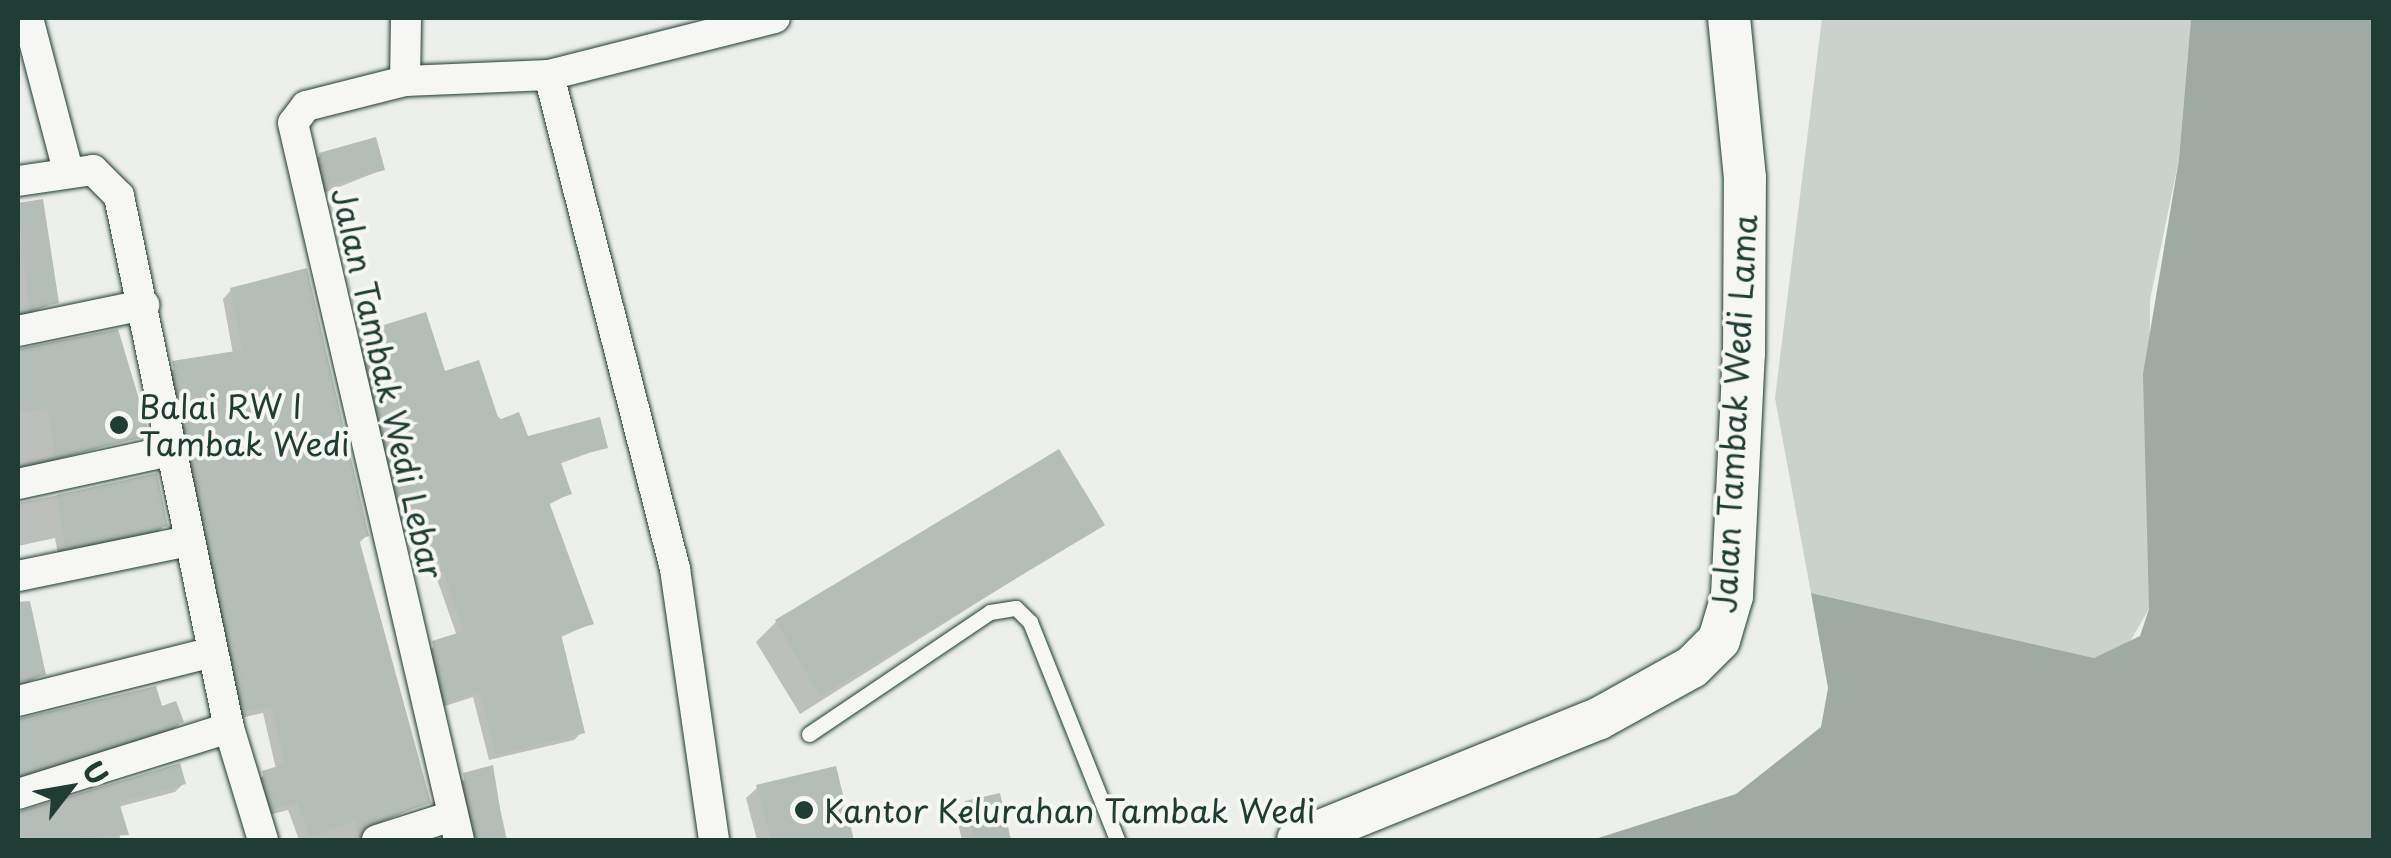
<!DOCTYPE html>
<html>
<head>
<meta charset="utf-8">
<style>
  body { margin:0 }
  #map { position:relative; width:2391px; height:858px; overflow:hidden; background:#edefea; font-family:"Playpen Sans",sans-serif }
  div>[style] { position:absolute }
  .green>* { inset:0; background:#cbd2cc }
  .water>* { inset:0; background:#9faaa4 }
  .shadow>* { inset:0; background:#0003 }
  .building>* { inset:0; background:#b4bdb8 }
  .roads { filter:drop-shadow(0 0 2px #1f3d34) drop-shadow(0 0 2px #1f3d34) }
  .lane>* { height:15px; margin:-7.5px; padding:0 7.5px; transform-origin:7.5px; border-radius:7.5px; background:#f6f6f2 }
  .street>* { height:30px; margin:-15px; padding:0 15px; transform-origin:15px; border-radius:15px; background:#f6f6f2 }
  .secondary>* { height:42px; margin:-21px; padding:0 21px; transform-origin:21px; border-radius:21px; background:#f6f6f2 }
  .dots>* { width:28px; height:28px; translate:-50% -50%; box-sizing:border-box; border:5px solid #f6f6f2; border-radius:50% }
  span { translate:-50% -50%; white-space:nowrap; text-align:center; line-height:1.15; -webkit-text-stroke:8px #f6f6f2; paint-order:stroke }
  .street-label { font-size:32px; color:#1f3d34 }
  .poi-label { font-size:32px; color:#1f3d34 }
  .left { translate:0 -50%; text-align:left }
  .frame { position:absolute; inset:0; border:20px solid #1f3d34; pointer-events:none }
  .north { position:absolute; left:20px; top:738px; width:100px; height:100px; -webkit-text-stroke:8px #f6f6f2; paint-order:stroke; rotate:59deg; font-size:28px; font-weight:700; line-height:40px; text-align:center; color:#1f3d34 }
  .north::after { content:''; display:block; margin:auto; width:35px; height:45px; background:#1f3d34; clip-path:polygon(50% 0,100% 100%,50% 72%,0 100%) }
</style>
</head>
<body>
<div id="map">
  <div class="green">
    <i style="clip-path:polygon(1822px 18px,2191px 18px,2179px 159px,2150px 300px,2149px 609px,2125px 650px,2094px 658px,1811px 593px,1775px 398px)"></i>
  </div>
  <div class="water">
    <i style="clip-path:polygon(2191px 18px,2373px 18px,2373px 840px,1592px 840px,1736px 794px,1821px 727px,1828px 688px,1811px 593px,2094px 658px,2140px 636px,2149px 609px,2143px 374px,2179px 159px)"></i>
  </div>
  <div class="shadow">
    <i style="clip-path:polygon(320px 155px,382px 170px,316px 196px,310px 166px)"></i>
    <i style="clip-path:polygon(41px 202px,57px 302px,18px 318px,18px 204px)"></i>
    <i style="clip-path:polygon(231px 290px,367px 535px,358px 544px,428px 802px,365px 829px,360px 840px,299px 840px,288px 810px,265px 816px,254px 781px,276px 769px,263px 713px,237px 719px,165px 372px,233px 354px,223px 299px)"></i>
    <i style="clip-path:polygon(362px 334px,443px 374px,527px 439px,605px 447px,559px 464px,569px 494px,548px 505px,592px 623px,559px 638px,582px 732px,574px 740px,489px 760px,473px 697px,439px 708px,426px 651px,457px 636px,419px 528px,399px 534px,355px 342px)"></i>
    <i style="clip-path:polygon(18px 350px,22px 352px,147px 435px,18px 470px)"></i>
    <i style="clip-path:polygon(155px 476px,165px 525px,157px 533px,58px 554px,55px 538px,18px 546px,18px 503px)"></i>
    <i style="clip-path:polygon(1101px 525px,800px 714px,756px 642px,776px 622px)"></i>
    <i style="clip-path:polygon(18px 609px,44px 674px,18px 688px)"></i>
    <i style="clip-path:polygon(160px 709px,181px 722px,172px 731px,18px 780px,18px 719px)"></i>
    <i style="clip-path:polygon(178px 766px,183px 784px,175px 792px,118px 807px,120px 840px,18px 840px,18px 813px)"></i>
    <i style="clip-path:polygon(491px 768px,507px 840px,469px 840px,455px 784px)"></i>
    <i style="clip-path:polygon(834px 769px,851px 840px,757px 840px,746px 798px,757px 788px)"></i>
    <i style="clip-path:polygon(998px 796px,1008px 840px,962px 840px,956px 815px)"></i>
  </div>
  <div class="building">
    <i style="clip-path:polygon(376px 137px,385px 170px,327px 186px,319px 153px)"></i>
    <i style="clip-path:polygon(43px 199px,59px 303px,29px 310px,18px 203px)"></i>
    <i style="clip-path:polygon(307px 268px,369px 536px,359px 539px,431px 803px,370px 823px,359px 837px,355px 821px,310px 836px,297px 803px,273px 809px,262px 771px,285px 764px,271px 706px,245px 712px,172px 361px,242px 350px,230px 288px)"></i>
    <i style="clip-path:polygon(426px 312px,445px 371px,479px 360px,499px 420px,519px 412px,528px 436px,600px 417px,608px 448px,560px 460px,572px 494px,549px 502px,594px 624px,561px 634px,585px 733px,496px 755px,480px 691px,446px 703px,432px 641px,464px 631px,426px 523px,406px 528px,361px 332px)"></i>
    <i style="clip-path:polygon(118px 329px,150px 436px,55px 457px,48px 408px,18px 413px,18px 349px)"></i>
    <i style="clip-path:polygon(1059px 449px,1105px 525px,820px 696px,775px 620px)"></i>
    <i style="clip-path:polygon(157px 473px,168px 526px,65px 547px,57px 495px)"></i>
    <i style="clip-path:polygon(30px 601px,46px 675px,18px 682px,18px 602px)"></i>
    <i style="clip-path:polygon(156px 686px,162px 706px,176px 701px,184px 722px,18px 774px,18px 719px)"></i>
    <i style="clip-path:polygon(180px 763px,186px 784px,119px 802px,129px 835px,18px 840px,18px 812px)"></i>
    <i style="clip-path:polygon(493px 765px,505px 840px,477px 840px,463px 773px)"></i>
    <i style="clip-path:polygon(836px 766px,854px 840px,771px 840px,756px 785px)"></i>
    <i style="clip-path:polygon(1000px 793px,1011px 840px,974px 840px,965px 801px)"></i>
  </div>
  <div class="roads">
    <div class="lane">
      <i style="left:809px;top:734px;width:218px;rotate:-34deg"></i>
      <i style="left:990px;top:612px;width:26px;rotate:-9deg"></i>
      <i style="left:1016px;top:608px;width:20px;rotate:45deg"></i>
      <i style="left:1030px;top:622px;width:235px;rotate:68.2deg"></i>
    </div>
    <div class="street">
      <i style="left:28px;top:18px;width:158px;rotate:75.3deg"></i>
      <i style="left:406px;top:18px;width:63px;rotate:90.9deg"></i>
      <i style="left:405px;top:81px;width:102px;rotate:165.8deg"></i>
      <i style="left:306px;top:106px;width:21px;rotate:127deg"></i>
      <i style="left:293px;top:123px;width:736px;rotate:76.96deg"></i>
      <i style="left:549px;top:75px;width:510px;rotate:75.69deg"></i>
      <i style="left:675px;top:569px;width:274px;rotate:81.8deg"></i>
      <i style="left:405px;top:81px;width:144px;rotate:-2.4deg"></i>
      <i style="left:549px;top:75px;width:233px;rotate:-14.2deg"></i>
      <i style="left:18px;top:181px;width:76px;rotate:-8.3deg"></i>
      <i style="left:93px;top:170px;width:37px;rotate:45deg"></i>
      <i style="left:119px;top:196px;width:543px;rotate:78.32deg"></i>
      <i style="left:229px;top:728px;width:117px;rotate:73.1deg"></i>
      <i style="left:18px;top:331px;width:129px;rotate:-11.7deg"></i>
      <i style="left:18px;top:484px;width:155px;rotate:-12.3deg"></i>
      <i style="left:18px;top:576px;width:174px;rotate:-11.6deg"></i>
      <i style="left:18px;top:701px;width:201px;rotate:-14.1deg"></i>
      <i style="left:18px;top:794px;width:221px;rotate:-17.4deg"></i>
      <i style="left:377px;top:840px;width:79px;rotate:-17.7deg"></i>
    </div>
    <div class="secondary">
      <i style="left:1298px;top:840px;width:323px;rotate:-22deg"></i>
      <i style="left:1598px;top:719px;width:107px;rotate:-29deg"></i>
      <i style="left:1692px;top:667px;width:38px;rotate:-45deg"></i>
      <i style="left:1719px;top:640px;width:46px;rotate:-73.5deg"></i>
      <i style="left:1732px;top:596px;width:242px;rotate:-87.2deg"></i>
      <i style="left:1744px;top:354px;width:176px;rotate:-89.7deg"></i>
      <i style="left:1745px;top:178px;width:161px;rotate:-95.7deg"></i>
    </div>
  </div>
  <div class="dots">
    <i style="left:119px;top:425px;background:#1f3d34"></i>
    <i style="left:804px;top:810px;background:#1f3d34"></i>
  </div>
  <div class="street-label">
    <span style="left:388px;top:383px;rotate:77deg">Jalan Tambak Wedi Lebar</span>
    <span style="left:1734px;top:414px;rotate:-87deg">Jalan Tambak Wedi Lama</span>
  </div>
  <div class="poi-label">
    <span class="left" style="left:139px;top:425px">Balai RW I<br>Tambak Wedi</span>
    <span class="left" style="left:824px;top:810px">Kantor Kelurahan Tambak Wedi</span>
  </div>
  <div class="frame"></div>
  <div class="north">U</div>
</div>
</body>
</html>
